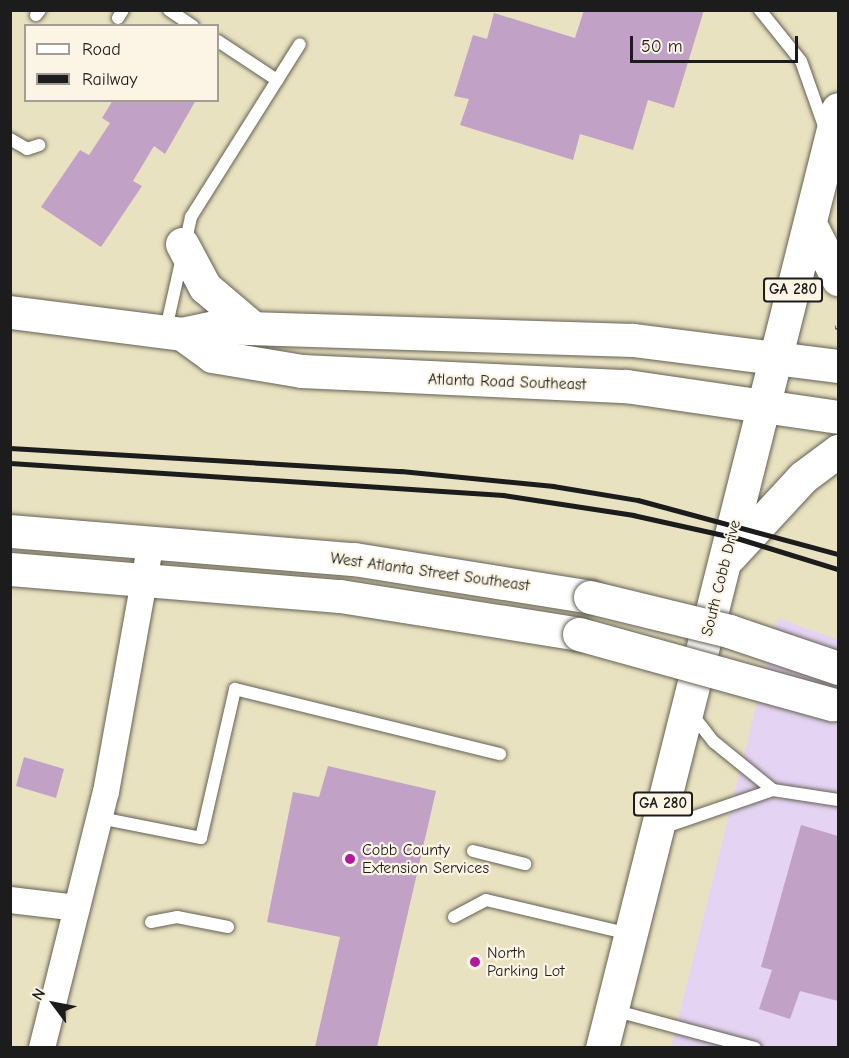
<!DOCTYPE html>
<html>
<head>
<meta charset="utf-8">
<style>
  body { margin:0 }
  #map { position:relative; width:849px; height:1058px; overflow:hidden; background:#e9e2c0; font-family:"Comic Neue",sans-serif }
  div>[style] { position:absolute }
  .built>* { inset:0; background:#e4d3f2 }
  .building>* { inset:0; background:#c1a2c6 }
  .path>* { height:4px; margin-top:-2px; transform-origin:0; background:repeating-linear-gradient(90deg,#646155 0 1.5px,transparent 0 6px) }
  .roads { filter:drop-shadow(0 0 2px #646155) drop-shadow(0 0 2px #646155) }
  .lane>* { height:12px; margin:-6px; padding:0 6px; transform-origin:6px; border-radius:6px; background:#fff }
  .street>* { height:26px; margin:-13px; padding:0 13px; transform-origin:13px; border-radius:13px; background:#fff }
  .secondary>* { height:33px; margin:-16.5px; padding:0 16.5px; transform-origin:16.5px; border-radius:16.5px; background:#fff }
  .primary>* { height:33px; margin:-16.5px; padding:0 16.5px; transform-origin:16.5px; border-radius:16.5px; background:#fff }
  .rail>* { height:4.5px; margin:-2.25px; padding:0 2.25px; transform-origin:2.25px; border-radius:2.25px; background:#1c1c1c }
  .bridges { filter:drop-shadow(0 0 2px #646155) drop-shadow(0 0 2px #646155) }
  .secondary-bridge>* { height:33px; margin:-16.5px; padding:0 16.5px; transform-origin:16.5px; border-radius:16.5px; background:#fff }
  .dots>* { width:16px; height:16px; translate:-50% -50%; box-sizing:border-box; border:3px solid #fcf5e5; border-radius:50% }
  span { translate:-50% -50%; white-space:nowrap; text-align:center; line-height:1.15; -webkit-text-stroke:4.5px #fcf5e5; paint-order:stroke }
  .shield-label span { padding:2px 4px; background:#fcf5e5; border:2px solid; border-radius:4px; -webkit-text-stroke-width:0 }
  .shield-label { font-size:15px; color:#1c1c1c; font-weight:700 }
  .street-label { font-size:16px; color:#1c1c1c }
  .poi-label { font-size:16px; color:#1c1c1c }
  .left { translate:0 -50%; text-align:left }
  .frame { position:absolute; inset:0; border:12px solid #1c1c1c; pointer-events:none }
  .legend { position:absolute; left:24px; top:24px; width:195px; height:78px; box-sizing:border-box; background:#fcf5e5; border:2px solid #a29e95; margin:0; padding:8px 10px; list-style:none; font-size:18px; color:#1c1c1c }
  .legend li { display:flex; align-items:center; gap:12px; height:30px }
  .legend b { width:30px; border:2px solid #a29e95 }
  .north { position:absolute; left:24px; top:974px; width:60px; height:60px; -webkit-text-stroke:4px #fcf5e5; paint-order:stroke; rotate:302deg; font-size:16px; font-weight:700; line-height:24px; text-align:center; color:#1c1c1c }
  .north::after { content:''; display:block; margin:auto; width:21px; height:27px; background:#1c1c1c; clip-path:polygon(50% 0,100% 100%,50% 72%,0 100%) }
  .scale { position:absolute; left:630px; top:36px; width:168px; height:27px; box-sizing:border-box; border:3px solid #1c1c1c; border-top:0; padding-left:8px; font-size:18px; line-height:21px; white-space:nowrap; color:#1c1c1c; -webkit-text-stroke:4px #fcf5e5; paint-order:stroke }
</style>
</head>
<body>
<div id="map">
  <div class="built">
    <i style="clip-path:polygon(778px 618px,838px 640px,838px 1047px,671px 1048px)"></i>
  </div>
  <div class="building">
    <i style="clip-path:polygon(584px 10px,704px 10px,674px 108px,648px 100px,633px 150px,580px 134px,573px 160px,460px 125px,469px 99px,454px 96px,473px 35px,487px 39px,494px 13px,575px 38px)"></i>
    <i style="clip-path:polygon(113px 100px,196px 100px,165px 154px,154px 146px,133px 181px,142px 186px,101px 247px,41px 207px,80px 150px,89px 155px,110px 123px,102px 118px)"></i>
    <i style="clip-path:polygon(24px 757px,64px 769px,56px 798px,16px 786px)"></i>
    <i style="clip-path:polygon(328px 766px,436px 791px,377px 1047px,315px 1047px,340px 937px,267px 922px,293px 792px,319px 797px)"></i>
    <i style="clip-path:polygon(801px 825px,838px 836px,838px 1001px,800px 991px,790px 1019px,759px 1009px,772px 970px,761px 967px)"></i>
  </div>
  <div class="path">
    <i style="left:835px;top:328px;width:3px;rotate:-18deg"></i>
  </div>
  <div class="roads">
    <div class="lane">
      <i style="left:169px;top:10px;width:29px;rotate:34deg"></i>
      <i style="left:760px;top:10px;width:65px;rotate:51.2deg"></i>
      <i style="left:801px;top:61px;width:69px;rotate:70.5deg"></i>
      <i style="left:36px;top:15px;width:6px;rotate:-51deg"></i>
      <i style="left:118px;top:18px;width:9px;rotate:-58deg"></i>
      <i style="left:218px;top:41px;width:71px;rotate:33.5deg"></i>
      <i style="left:10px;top:139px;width:20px;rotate:30deg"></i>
      <i style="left:27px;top:149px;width:13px;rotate:-18deg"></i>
      <i style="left:166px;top:329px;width:115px;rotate:-77.4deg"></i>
      <i style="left:191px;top:217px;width:204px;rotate:-57.8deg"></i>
      <i style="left:691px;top:713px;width:37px;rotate:52deg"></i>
      <i style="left:714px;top:742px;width:76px;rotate:39.1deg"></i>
      <i style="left:100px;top:818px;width:103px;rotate:11.2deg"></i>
      <i style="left:201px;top:838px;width:153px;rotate:-77.1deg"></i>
      <i style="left:235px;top:689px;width:273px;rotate:13.8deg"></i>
      <i style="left:662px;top:828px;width:117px;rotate:-18.9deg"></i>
      <i style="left:773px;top:790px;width:66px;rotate:8.7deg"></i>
      <i style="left:473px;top:851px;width:54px;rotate:14deg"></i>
      <i style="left:454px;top:917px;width:36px;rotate:-28deg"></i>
      <i style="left:486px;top:900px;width:148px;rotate:13.3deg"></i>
      <i style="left:151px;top:922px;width:26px;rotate:-11deg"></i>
      <i style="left:177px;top:917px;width:52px;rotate:11.1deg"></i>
      <i style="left:613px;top:1010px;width:147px;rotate:15deg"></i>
    </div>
    <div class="street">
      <i style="left:10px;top:900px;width:67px;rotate:6.8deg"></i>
      <i style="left:42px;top:1048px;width:264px;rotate:-76deg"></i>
      <i style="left:106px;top:792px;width:254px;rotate:-79.8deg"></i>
    </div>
    <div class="secondary">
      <i style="left:182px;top:244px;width:49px;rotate:61.9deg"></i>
      <i style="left:205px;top:287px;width:63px;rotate:40.5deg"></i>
      <i style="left:10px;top:312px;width:173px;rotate:7.3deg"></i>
      <i style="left:182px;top:334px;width:35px;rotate:-12deg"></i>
      <i style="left:216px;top:327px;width:417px;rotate:1.8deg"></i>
      <i style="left:633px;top:340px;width:207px;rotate:7.2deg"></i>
      <i style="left:182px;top:334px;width:37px;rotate:36deg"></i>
      <i style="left:212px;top:356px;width:91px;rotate:9.5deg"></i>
      <i style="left:302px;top:371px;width:324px;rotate:2.7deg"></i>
      <i style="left:626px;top:386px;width:214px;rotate:8.3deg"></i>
      <i style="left:10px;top:531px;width:345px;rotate:4.7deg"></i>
      <i style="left:354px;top:559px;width:239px;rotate:9.1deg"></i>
      <i style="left:10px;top:569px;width:331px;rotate:4.7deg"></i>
      <i style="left:340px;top:596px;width:242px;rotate:9deg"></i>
    </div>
    <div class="primary">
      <i style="left:810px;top:224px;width:62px;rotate:63deg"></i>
      <i style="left:729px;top:557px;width:109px;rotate:-47.2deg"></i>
      <i style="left:803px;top:477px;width:44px;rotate:-36.6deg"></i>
      <i style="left:602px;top:1048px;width:968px;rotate:-75.89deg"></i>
    </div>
  </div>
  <div class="rail">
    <i style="left:10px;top:448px;width:392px;rotate:3.4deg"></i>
    <i style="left:401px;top:471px;width:153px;rotate:5.6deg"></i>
    <i style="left:553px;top:486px;width:86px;rotate:9.4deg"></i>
    <i style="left:638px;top:500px;width:207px;rotate:15.1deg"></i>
    <i style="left:10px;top:463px;width:494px;rotate:3.7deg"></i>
    <i style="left:503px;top:495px;width:132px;rotate:8.7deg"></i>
    <i style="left:633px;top:515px;width:107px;rotate:12.5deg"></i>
    <i style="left:737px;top:538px;width:106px;rotate:17.1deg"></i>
  </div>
  <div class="bridges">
    <div class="secondary-bridge">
      <i style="left:590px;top:597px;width:143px;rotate:13.7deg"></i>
      <i style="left:729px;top:631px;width:115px;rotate:18.7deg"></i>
      <i style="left:579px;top:634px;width:263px;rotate:15.5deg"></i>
    </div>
  </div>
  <div class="dots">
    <i style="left:350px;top:859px;background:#b5179e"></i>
    <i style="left:475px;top:962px;background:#b5179e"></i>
  </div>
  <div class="shield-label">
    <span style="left:793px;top:290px">GA 280</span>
    <span style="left:663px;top:804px">GA 280</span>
  </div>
  <div class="street-label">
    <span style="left:507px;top:382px;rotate:2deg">Atlanta Road Southeast</span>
    <span style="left:430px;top:572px;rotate:8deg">West Atlanta Street Southeast</span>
    <span style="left:721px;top:578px;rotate:-76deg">South Cobb Drive</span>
  </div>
  <div class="poi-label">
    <span class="left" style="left:362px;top:859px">Cobb County<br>Extension Services</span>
    <span class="left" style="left:487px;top:962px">North<br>Parking Lot</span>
  </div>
  <div class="frame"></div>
  <ul class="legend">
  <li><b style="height:8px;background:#fff"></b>Road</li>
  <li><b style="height:8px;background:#1c1c1c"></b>Railway</li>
  </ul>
  <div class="north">N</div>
  <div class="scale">50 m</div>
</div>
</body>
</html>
